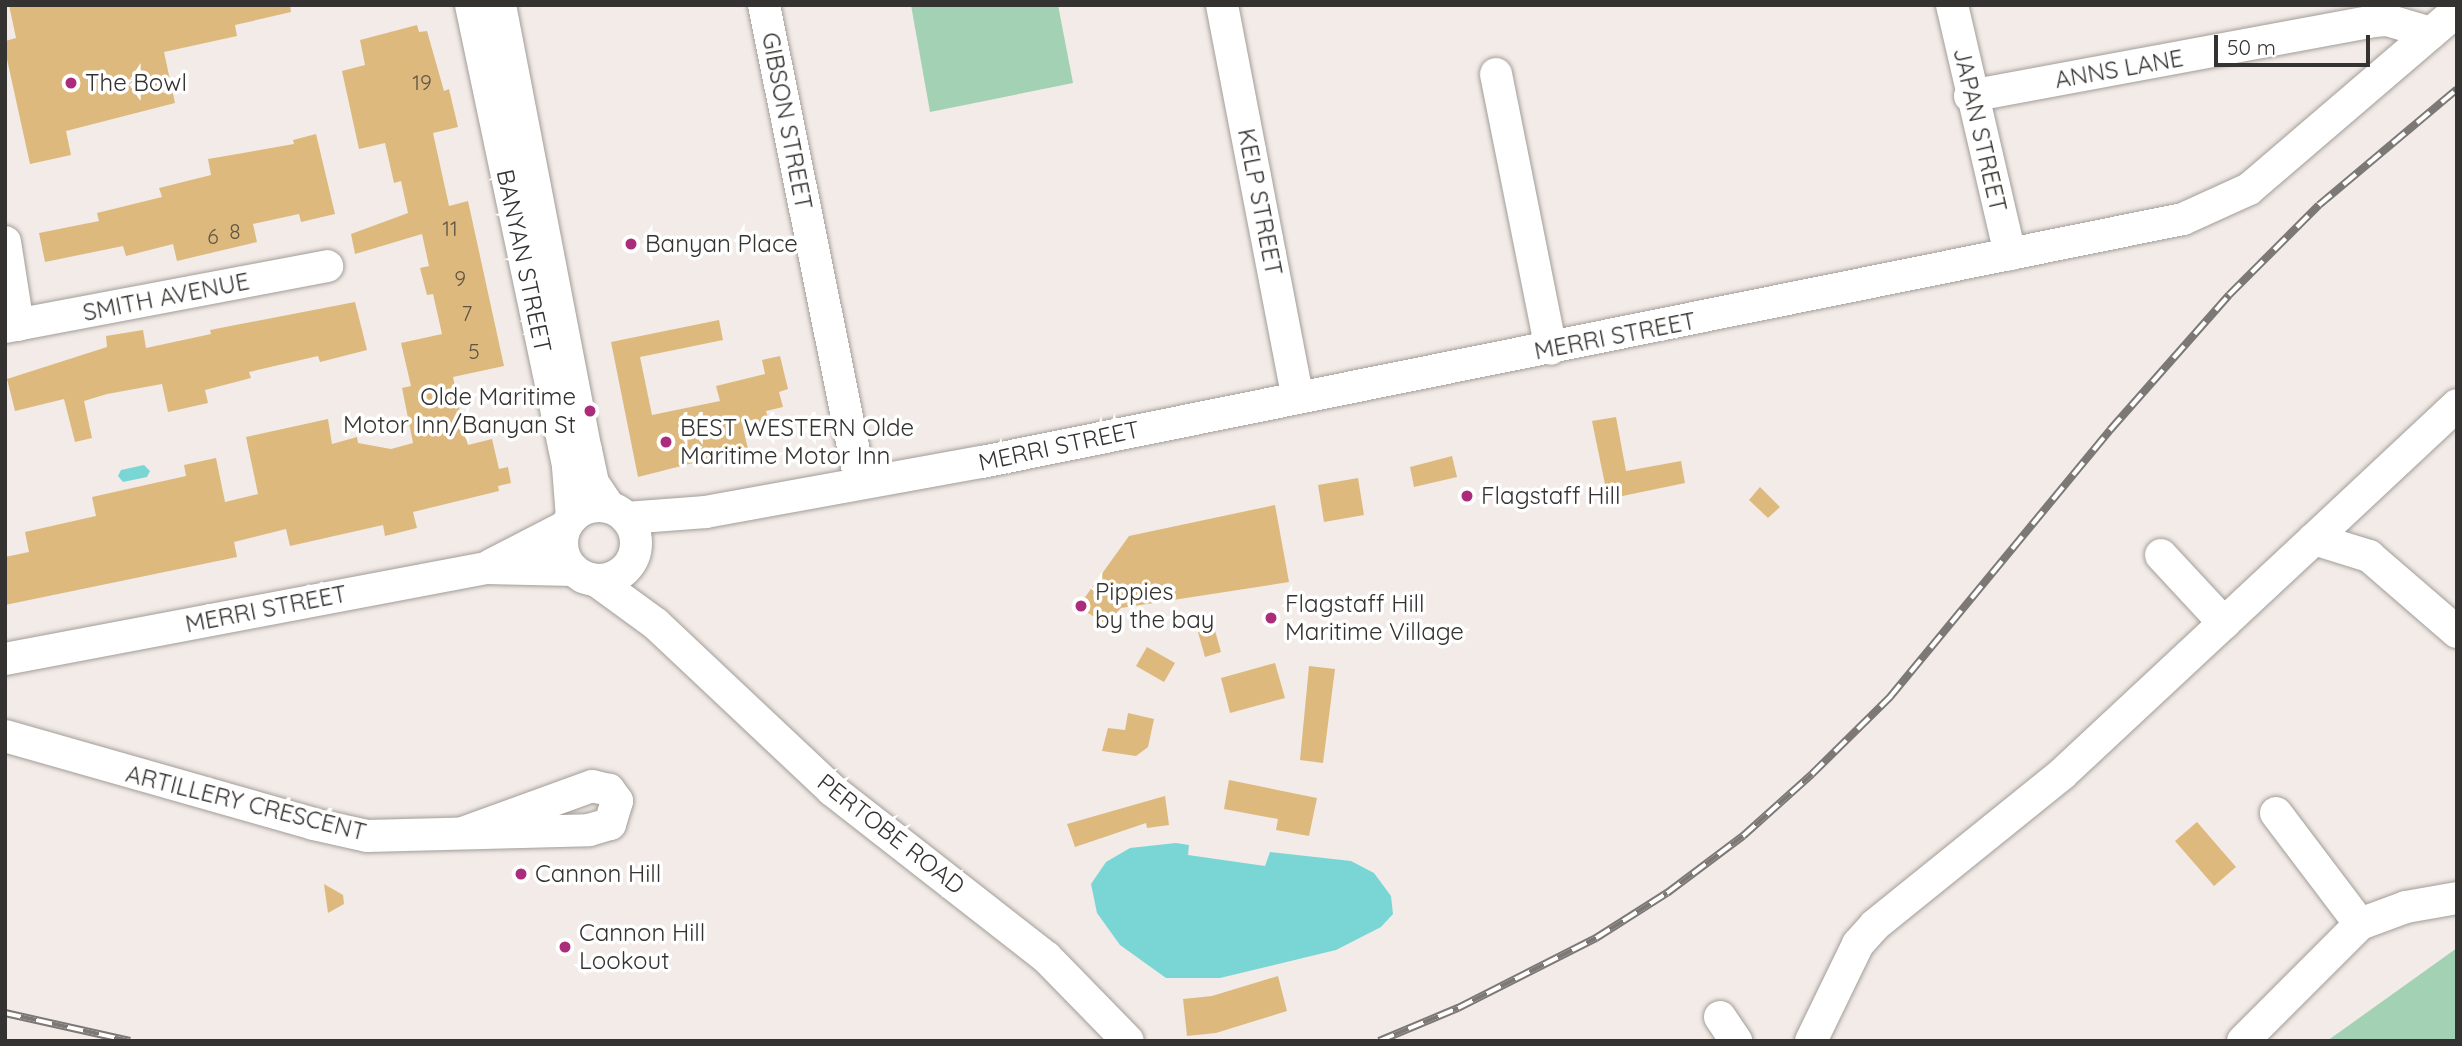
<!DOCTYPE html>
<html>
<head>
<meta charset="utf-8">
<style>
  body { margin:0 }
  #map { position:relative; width:2462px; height:1046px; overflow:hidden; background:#f2ebe7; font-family:Quicksand,sans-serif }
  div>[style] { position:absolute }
  .green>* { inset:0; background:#a2d1b4 }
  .water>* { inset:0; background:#7ad6d5 }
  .building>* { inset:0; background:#deb97e }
  .roads { filter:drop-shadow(0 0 2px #a39d99) drop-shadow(0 0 2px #a39d99) }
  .minor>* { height:32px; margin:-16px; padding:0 16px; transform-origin:16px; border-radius:16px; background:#fff }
  .minor>.ring { margin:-16px; padding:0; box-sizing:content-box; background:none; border:32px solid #fff; border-radius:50% }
  .rail>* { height:8px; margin-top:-4px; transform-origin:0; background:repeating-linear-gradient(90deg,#fff 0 16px,#7c7876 0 32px); box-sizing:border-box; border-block:2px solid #7c7876 }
  .dots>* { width:19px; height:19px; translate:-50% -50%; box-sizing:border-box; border:4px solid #fff; border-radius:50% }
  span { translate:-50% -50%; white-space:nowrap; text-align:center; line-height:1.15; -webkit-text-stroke:7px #fff; paint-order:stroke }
  .number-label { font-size:21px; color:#5f5444 }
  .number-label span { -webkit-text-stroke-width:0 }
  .street-label { font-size:24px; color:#353331 }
  .poi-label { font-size:24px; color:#353331 }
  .left { translate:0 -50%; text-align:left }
  .right { translate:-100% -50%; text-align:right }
  .frame { position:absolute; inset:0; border:7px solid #353331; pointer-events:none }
  .scale { position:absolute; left:2214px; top:35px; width:156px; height:32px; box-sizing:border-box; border:4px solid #353331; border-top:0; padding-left:9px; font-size:21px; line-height:24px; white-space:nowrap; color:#353331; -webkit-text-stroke:5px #fff; paint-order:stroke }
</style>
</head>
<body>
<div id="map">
  <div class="green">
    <i style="clip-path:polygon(911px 5px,1058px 5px,1073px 83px,930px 112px)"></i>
    <i style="clip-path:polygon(2457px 948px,2457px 1041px,2327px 1041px)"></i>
  </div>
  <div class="water">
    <i style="clip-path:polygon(144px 465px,150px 471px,147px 477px,123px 482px,118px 476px,121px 470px)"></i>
    <i style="clip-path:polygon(1176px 843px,1189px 845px,1188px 855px,1265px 866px,1270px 852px,1351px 861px,1374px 873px,1391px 896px,1393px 914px,1381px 927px,1336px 950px,1220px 978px,1166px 978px,1120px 945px,1097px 913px,1091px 884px,1106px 862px,1130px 848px)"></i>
  </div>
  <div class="building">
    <i style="clip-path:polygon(9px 5px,290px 5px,291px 12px,235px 25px,237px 36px,164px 52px,175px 103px,66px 131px,71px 155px,30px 164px,5px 50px,5px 41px,16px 38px)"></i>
    <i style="clip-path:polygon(417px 25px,419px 32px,427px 31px,444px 91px,449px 89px,458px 127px,433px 133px,449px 206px,468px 201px,504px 366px,453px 377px,464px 431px,468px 445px,492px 439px,499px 469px,508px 467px,511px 483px,498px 486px,499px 491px,413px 512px,417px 528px,385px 536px,383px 525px,290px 546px,286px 529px,234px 542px,237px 557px,5px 605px,5px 557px,29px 552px,25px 532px,96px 516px,92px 497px,186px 476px,184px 465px,216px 458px,225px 502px,258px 494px,246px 437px,328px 419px,332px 444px,357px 437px,358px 443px,391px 449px,413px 443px,402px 388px,411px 386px,401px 343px,442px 334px,433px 294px,427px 295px,420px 268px,429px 266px,422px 234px,355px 254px,351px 234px,408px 213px,401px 181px,394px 183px,385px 143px,359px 149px,342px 71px,365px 65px,360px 40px)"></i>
    <i style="clip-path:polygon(316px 134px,335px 214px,301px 222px,299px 214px,253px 224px,257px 242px,177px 261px,173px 244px,126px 256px,123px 246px,45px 262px,39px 233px,99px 221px,97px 213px,162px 197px,159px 188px,211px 175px,208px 159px,294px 144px,293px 140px)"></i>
    <i style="clip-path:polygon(355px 302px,367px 350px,320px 362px,318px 356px,249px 372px,251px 378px,205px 390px,208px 403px,168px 412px,162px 384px,107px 394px,84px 401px,92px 438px,75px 442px,64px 399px,15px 411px,7px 379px,107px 347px,106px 336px,143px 330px,146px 348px,211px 334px,210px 330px)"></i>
    <i style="clip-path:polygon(719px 320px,723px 340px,640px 357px,652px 415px,720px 401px,716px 386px,765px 374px,762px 360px,780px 356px,788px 389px,779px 392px,783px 407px,766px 411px,769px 421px,743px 428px,748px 449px,638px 477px,611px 342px)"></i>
    <i style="clip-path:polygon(1616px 417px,1626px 471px,1681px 461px,1685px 483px,1608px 499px,1592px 421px)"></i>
    <i style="clip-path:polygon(1452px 456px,1457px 477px,1414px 487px,1410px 467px)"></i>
    <i style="clip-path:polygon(1358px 478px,1364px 515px,1324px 522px,1318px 485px)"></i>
    <i style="clip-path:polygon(1760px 487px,1780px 507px,1768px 518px,1749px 500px)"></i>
    <i style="clip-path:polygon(1275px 505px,1289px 582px,1121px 608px,1106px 624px,1078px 607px,1129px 536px)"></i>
    <i style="clip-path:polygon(1214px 627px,1221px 652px,1205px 657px,1198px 632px)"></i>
    <i style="clip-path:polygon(1147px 647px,1175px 663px,1164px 682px,1136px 666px)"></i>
    <i style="clip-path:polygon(1275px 663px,1285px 698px,1230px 713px,1221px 678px)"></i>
    <i style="clip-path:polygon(1309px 666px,1335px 669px,1323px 763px,1300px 760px)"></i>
    <i style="clip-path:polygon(1128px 713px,1154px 719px,1148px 747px,1136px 756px,1102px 751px,1108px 728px,1125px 730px)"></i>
    <i style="clip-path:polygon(1229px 780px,1317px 798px,1309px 836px,1276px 830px,1278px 819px,1224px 809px)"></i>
    <i style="clip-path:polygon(1165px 796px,1169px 825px,1147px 828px,1146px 823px,1075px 847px,1067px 824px)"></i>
    <i style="clip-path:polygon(2197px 822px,2236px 867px,2214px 886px,2175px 841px)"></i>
    <i style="clip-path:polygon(324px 884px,343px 895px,344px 904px,328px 913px)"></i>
    <i style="clip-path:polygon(1278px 976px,1287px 1011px,1216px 1033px,1187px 1036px,1183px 999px,1212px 996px)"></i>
  </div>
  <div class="roads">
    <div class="minor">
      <i style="left:471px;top:5px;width:472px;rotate:78.1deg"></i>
      <i style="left:568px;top:467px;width:51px;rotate:85.5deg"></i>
      <i style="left:500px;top:5px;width:453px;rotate:79.1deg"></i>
      <i style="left:586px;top:450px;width:34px;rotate:78deg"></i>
      <i style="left:593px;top:483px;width:29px;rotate:56deg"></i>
      <i style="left:764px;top:5px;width:488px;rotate:78.6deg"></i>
      <i style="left:1222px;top:5px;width:400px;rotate:79.1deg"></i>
      <i style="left:1952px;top:5px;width:256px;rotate:76.9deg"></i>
      <i style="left:1496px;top:74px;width:280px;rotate:78.7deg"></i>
      <i style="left:1970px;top:96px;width:410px;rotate:-10.5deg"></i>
      <i style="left:2373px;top:21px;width:14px;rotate:-4deg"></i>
      <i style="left:2387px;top:20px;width:46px;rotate:16.5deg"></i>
      <i style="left:5px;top:242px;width:84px;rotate:81.1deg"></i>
      <i style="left:5px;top:327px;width:328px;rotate:-10.7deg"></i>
      <i class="ring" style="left:562px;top:506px;width:42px;height:42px"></i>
      <i style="left:626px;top:518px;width:80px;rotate:-4.3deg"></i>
      <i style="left:706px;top:512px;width:280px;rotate:-10.3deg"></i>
      <i style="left:982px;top:462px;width:1225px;rotate:-11.44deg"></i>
      <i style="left:2183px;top:219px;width:72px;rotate:-24.4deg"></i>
      <i style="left:2249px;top:189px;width:274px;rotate:-40.6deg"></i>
      <i style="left:2314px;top:539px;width:196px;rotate:-43.1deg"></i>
      <i style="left:2161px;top:555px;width:93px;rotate:47.2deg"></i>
      <i style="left:491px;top:565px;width:83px;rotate:-27.2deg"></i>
      <i style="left:583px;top:577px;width:15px;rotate:16deg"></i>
      <i style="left:597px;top:581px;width:73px;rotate:36.1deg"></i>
      <i style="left:656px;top:624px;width:242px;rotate:43.3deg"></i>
      <i style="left:832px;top:790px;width:271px;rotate:38deg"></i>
      <i style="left:1046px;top:957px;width:117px;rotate:45.7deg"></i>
      <i style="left:5px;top:659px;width:491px;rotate:-10.7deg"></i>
      <i style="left:487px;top:568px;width:87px;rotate:1.3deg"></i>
      <i style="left:5px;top:736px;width:320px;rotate:15.9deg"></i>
      <i style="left:313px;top:824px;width:55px;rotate:12.5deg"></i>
      <i style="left:367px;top:836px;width:222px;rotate:-1.5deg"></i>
      <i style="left:589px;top:830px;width:22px;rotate:-16deg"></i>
      <i style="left:610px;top:824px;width:24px;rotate:-73deg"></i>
      <i style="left:617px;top:801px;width:14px;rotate:-126deg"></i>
      <i style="left:609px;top:790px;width:17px;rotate:-167deg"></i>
      <i style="left:592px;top:786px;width:137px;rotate:160deg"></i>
      <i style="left:2276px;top:813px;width:139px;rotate:52.9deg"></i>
      <i style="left:1720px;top:1017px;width:29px;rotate:56deg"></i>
      <i style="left:1811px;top:1041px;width:108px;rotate:-64.1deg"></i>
      <i style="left:1858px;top:944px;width:25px;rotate:-48deg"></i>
      <i style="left:1875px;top:925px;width:240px;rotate:-38.9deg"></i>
      <i style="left:2062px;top:774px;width:345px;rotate:-43deg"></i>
      <i style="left:2314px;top:539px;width:58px;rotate:17.2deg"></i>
      <i style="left:2369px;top:556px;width:116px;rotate:40.8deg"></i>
      <i style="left:2243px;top:1041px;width:165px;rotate:-45deg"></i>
      <i style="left:2360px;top:924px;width:49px;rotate:-20.3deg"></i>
      <i style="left:2406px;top:907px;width:52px;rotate:-10deg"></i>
    </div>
  </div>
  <div class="rail">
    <i style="left:5px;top:1013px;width:128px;rotate:12.6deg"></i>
    <i style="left:1379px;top:1041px;width:86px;rotate:-22.7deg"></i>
    <i style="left:1458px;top:1008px;width:155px;rotate:-26.9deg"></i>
    <i style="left:1596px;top:938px;width:84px;rotate:-32.4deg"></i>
    <i style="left:1667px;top:893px;width:95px;rotate:-36.9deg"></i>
    <i style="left:1743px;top:836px;width:93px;rotate:-41.9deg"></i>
    <i style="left:1812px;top:774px;width:110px;rotate:-44.6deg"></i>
    <i style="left:1890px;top:697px;width:346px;rotate:-50.5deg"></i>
    <i style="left:2110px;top:430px;width:180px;rotate:-48.6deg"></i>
    <i style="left:2229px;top:295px;width:127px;rotate:-45deg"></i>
    <i style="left:2319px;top:205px;width:180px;rotate:-40deg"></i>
  </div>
  <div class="dots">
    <i style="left:71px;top:83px;background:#aa2c7b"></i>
    <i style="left:631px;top:244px;background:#aa2c7b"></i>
    <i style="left:590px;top:411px;background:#aa2c7b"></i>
    <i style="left:666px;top:442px;background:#aa2c7b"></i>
    <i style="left:1467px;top:496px;background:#aa2c7b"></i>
    <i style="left:1081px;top:606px;background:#aa2c7b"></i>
    <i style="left:1271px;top:618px;background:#aa2c7b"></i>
    <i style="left:521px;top:874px;background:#aa2c7b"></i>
    <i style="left:565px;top:947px;background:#aa2c7b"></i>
  </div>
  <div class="number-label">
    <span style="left:422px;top:82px">19</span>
    <span style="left:450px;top:228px">11</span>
    <span style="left:235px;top:231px">8</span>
    <span style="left:213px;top:236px">6</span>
    <span style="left:460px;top:278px">9</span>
    <span style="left:467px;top:313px">7</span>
    <span style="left:474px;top:351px">5</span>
  </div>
  <div class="street-label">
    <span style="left:2119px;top:69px;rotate:-10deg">ANNS LANE</span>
    <span style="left:787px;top:121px;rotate:79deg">GIBSON STREET</span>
    <span style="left:1980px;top:130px;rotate:77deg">JAPAN STREET</span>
    <span style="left:1260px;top:202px;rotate:79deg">KELP STREET</span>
    <span style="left:524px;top:261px;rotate:78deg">BANYAN STREET</span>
    <span style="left:166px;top:297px;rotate:-11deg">SMITH AVENUE</span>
    <span style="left:1615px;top:336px;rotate:-11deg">MERRI STREET</span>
    <span style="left:1059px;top:446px;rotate:-12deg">MERRI STREET</span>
    <span style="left:266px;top:609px;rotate:-11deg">MERRI STREET</span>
    <span style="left:246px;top:803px;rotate:14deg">ARTILLERY CRESCENT</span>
    <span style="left:891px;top:834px;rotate:38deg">PERTOBE ROAD</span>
  </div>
  <div class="poi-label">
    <span class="left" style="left:85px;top:83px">The Bowl</span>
    <span class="left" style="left:645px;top:244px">Banyan Place</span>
    <span class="right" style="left:576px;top:411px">Olde Maritime<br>Motor Inn/Banyan St</span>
    <span class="left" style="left:680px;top:442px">BEST WESTERN Olde<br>Maritime Motor Inn</span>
    <span class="left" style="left:1481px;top:496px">Flagstaff Hill</span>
    <span class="left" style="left:1095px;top:606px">Pippies<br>by the bay</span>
    <span class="left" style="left:1285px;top:618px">Flagstaff Hill<br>Maritime Village</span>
    <span class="left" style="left:535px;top:874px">Cannon Hill</span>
    <span class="left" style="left:579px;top:947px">Cannon Hill<br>Lookout</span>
  </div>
  <div class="frame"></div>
  <div class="scale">50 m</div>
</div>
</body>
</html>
